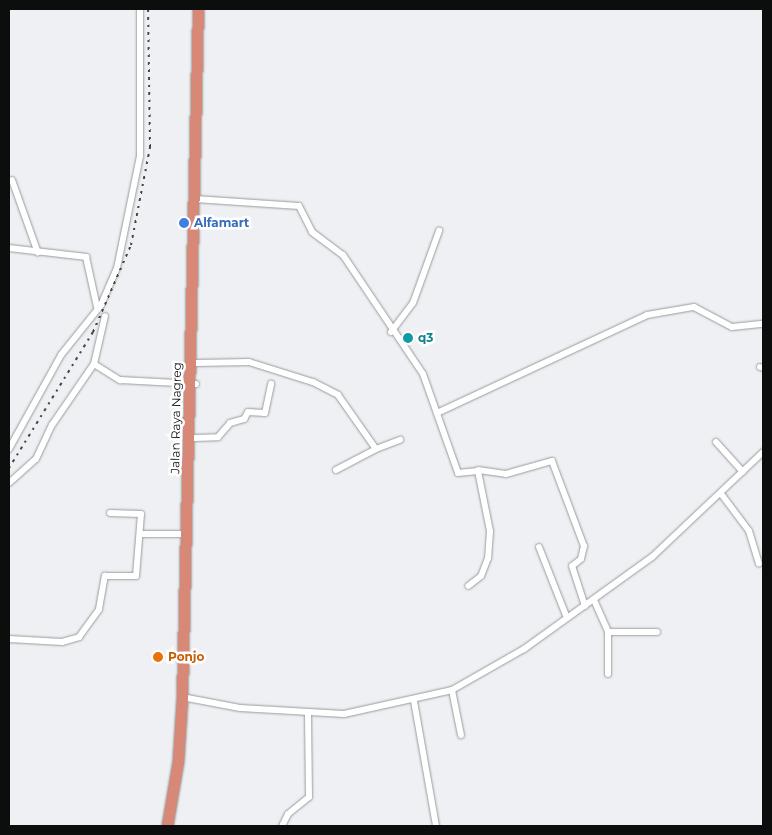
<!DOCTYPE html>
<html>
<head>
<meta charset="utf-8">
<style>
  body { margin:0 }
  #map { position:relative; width:772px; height:835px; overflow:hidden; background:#eff0f3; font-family:Montserrat,sans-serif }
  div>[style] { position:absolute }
  .roads { filter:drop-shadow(0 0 1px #989a9c) drop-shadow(0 0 1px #989a9c) }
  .street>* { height:6px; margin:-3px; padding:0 3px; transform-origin:3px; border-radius:3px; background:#fff }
  .highway>* { height:11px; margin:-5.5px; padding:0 5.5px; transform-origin:5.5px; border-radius:5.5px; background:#d78877 }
  .rail>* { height:2px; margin-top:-1px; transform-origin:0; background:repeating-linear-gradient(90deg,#444546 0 2.5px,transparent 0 7.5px) }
  .dots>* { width:14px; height:14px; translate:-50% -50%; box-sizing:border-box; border:2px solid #fff; border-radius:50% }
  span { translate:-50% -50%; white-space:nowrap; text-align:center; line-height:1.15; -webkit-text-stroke:5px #fff; paint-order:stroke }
  .shop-label { font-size:12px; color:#366cbe; font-weight:700 }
  .left { translate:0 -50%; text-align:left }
  .culture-label { font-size:12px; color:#0d838f; font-weight:700 }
  .street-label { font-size:12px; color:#0c0d0d }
  .food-label { font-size:12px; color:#c56008; font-weight:700 }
  .frame { position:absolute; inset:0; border:10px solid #0c0d0d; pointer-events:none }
</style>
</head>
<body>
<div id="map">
  <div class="roads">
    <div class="street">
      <i style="left:12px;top:180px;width:77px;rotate:70.4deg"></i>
      <i style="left:195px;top:199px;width:104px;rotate:3.9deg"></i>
      <i style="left:299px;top:206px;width:29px;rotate:63deg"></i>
      <i style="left:312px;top:232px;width:39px;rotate:37deg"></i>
      <i style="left:343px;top:255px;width:143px;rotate:56.1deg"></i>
      <i style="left:423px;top:374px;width:105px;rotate:70.5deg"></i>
      <i style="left:458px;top:473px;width:20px;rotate:-6deg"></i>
      <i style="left:478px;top:471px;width:61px;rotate:78.7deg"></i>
      <i style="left:490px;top:531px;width:27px;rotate:94deg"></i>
      <i style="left:488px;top:558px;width:19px;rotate:111deg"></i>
      <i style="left:481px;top:576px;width:16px;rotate:142deg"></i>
      <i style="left:9px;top:248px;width:78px;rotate:6.7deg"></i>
      <i style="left:86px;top:257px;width:51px;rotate:77.6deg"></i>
      <i style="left:391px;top:332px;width:36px;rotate:-53deg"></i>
      <i style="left:413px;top:303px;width:77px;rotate:-70.1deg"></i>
      <i style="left:196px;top:363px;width:53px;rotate:-1.1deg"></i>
      <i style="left:249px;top:362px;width:67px;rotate:17.4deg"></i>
      <i style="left:313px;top:382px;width:28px;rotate:27deg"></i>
      <i style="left:338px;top:395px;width:66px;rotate:54.9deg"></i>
      <i style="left:376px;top:449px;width:26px;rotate:-21deg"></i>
      <i style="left:94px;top:364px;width:31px;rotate:32deg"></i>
      <i style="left:120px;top:380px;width:76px;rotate:3deg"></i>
      <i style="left:760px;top:367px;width:3px;rotate:18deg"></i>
      <i style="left:437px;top:413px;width:232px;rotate:-25deg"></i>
      <i style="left:647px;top:315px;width:48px;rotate:-9.7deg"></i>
      <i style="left:694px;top:307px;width:43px;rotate:27.8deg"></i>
      <i style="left:732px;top:327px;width:31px;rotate:-6deg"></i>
      <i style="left:195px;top:438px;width:23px;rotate:-2deg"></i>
      <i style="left:218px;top:437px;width:18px;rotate:-49deg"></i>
      <i style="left:230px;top:423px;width:15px;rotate:-16deg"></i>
      <i style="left:244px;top:419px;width:8px;rotate:-60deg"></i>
      <i style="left:248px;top:412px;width:17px;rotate:3deg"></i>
      <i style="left:265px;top:413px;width:30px;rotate:-78deg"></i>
      <i style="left:716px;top:442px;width:40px;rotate:48deg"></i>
      <i style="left:9px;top:449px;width:107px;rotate:-61deg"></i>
      <i style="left:61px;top:355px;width:64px;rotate:-51.3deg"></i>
      <i style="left:101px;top:305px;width:40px;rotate:-66.6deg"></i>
      <i style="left:117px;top:268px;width:114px;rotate:-78.4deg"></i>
      <i style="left:140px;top:156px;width:147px;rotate:-90deg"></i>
      <i style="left:336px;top:470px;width:45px;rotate:-27.7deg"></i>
      <i style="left:478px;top:470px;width:28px;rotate:8deg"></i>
      <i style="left:506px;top:474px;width:48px;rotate:-15.8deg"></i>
      <i style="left:552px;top:461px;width:91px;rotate:69.4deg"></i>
      <i style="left:584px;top:546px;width:13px;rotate:103deg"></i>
      <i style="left:581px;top:559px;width:11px;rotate:142deg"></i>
      <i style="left:572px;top:566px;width:42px;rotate:72deg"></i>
      <i style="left:9px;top:483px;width:36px;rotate:-42deg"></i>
      <i style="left:36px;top:459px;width:38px;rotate:-65deg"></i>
      <i style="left:52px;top:425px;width:74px;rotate:-55.5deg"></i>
      <i style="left:94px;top:364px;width:49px;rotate:-77.1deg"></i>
      <i style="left:722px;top:495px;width:45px;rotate:53.1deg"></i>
      <i style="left:749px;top:531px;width:34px;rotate:73deg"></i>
      <i style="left:141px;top:534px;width:46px"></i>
      <i style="left:539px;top:547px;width:76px;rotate:68.5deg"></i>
      <i style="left:594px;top:600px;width:35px;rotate:66deg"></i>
      <i style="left:608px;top:632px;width:49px"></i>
      <i style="left:608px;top:632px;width:42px;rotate:90deg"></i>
      <i style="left:9px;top:639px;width:53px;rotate:3.2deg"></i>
      <i style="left:62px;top:642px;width:18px;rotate:-16deg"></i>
      <i style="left:79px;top:637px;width:34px;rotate:-54deg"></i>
      <i style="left:99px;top:609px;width:34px;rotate:-80deg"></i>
      <i style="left:105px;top:576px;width:31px"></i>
      <i style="left:136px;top:576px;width:62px;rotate:-85.4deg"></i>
      <i style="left:141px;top:514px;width:31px;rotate:-178deg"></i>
      <i style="left:452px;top:690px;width:46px;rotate:78.7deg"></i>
      <i style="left:182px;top:697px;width:59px;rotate:10.7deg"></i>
      <i style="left:240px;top:708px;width:104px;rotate:3.3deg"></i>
      <i style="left:344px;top:714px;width:111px;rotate:-12.5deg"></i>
      <i style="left:452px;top:690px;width:83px;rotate:-29.7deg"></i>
      <i style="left:524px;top:649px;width:158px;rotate:-35.7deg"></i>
      <i style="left:652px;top:557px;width:153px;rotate:-43.4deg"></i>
      <i style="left:414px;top:701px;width:127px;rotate:80deg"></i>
      <i style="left:282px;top:826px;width:13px;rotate:-63deg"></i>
      <i style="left:288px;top:814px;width:27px;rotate:-39deg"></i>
      <i style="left:309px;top:797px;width:84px;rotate:-90.7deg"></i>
    </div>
    <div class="highway">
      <i style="left:167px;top:826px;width:66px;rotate:-80.4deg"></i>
      <i style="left:178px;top:761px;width:64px;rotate:-86.4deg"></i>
      <i style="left:182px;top:697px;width:688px;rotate:-88.67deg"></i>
    </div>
  </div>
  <div class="rail">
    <i style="left:9px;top:468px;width:160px;rotate:-58.3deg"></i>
    <i style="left:93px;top:332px;width:95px;rotate:-66.4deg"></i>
    <i style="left:131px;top:245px;width:100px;rotate:-79deg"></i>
    <i style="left:150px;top:147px;width:138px;rotate:-90.8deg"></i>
  </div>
  <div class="dots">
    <i style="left:184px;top:223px;background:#3f7fe0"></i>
    <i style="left:408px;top:338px;background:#0f9aa8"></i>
    <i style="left:158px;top:657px;background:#e8710a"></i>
  </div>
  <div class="shop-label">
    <span class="left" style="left:194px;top:223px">Alfamart</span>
  </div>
  <div class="culture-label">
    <span class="left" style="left:418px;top:338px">q3</span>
  </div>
  <div class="street-label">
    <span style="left:176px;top:418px;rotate:-89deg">Jalan Raya Nagreg</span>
  </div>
  <div class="food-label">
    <span class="left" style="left:168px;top:657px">Ponjo</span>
  </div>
  <div class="frame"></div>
</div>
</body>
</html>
